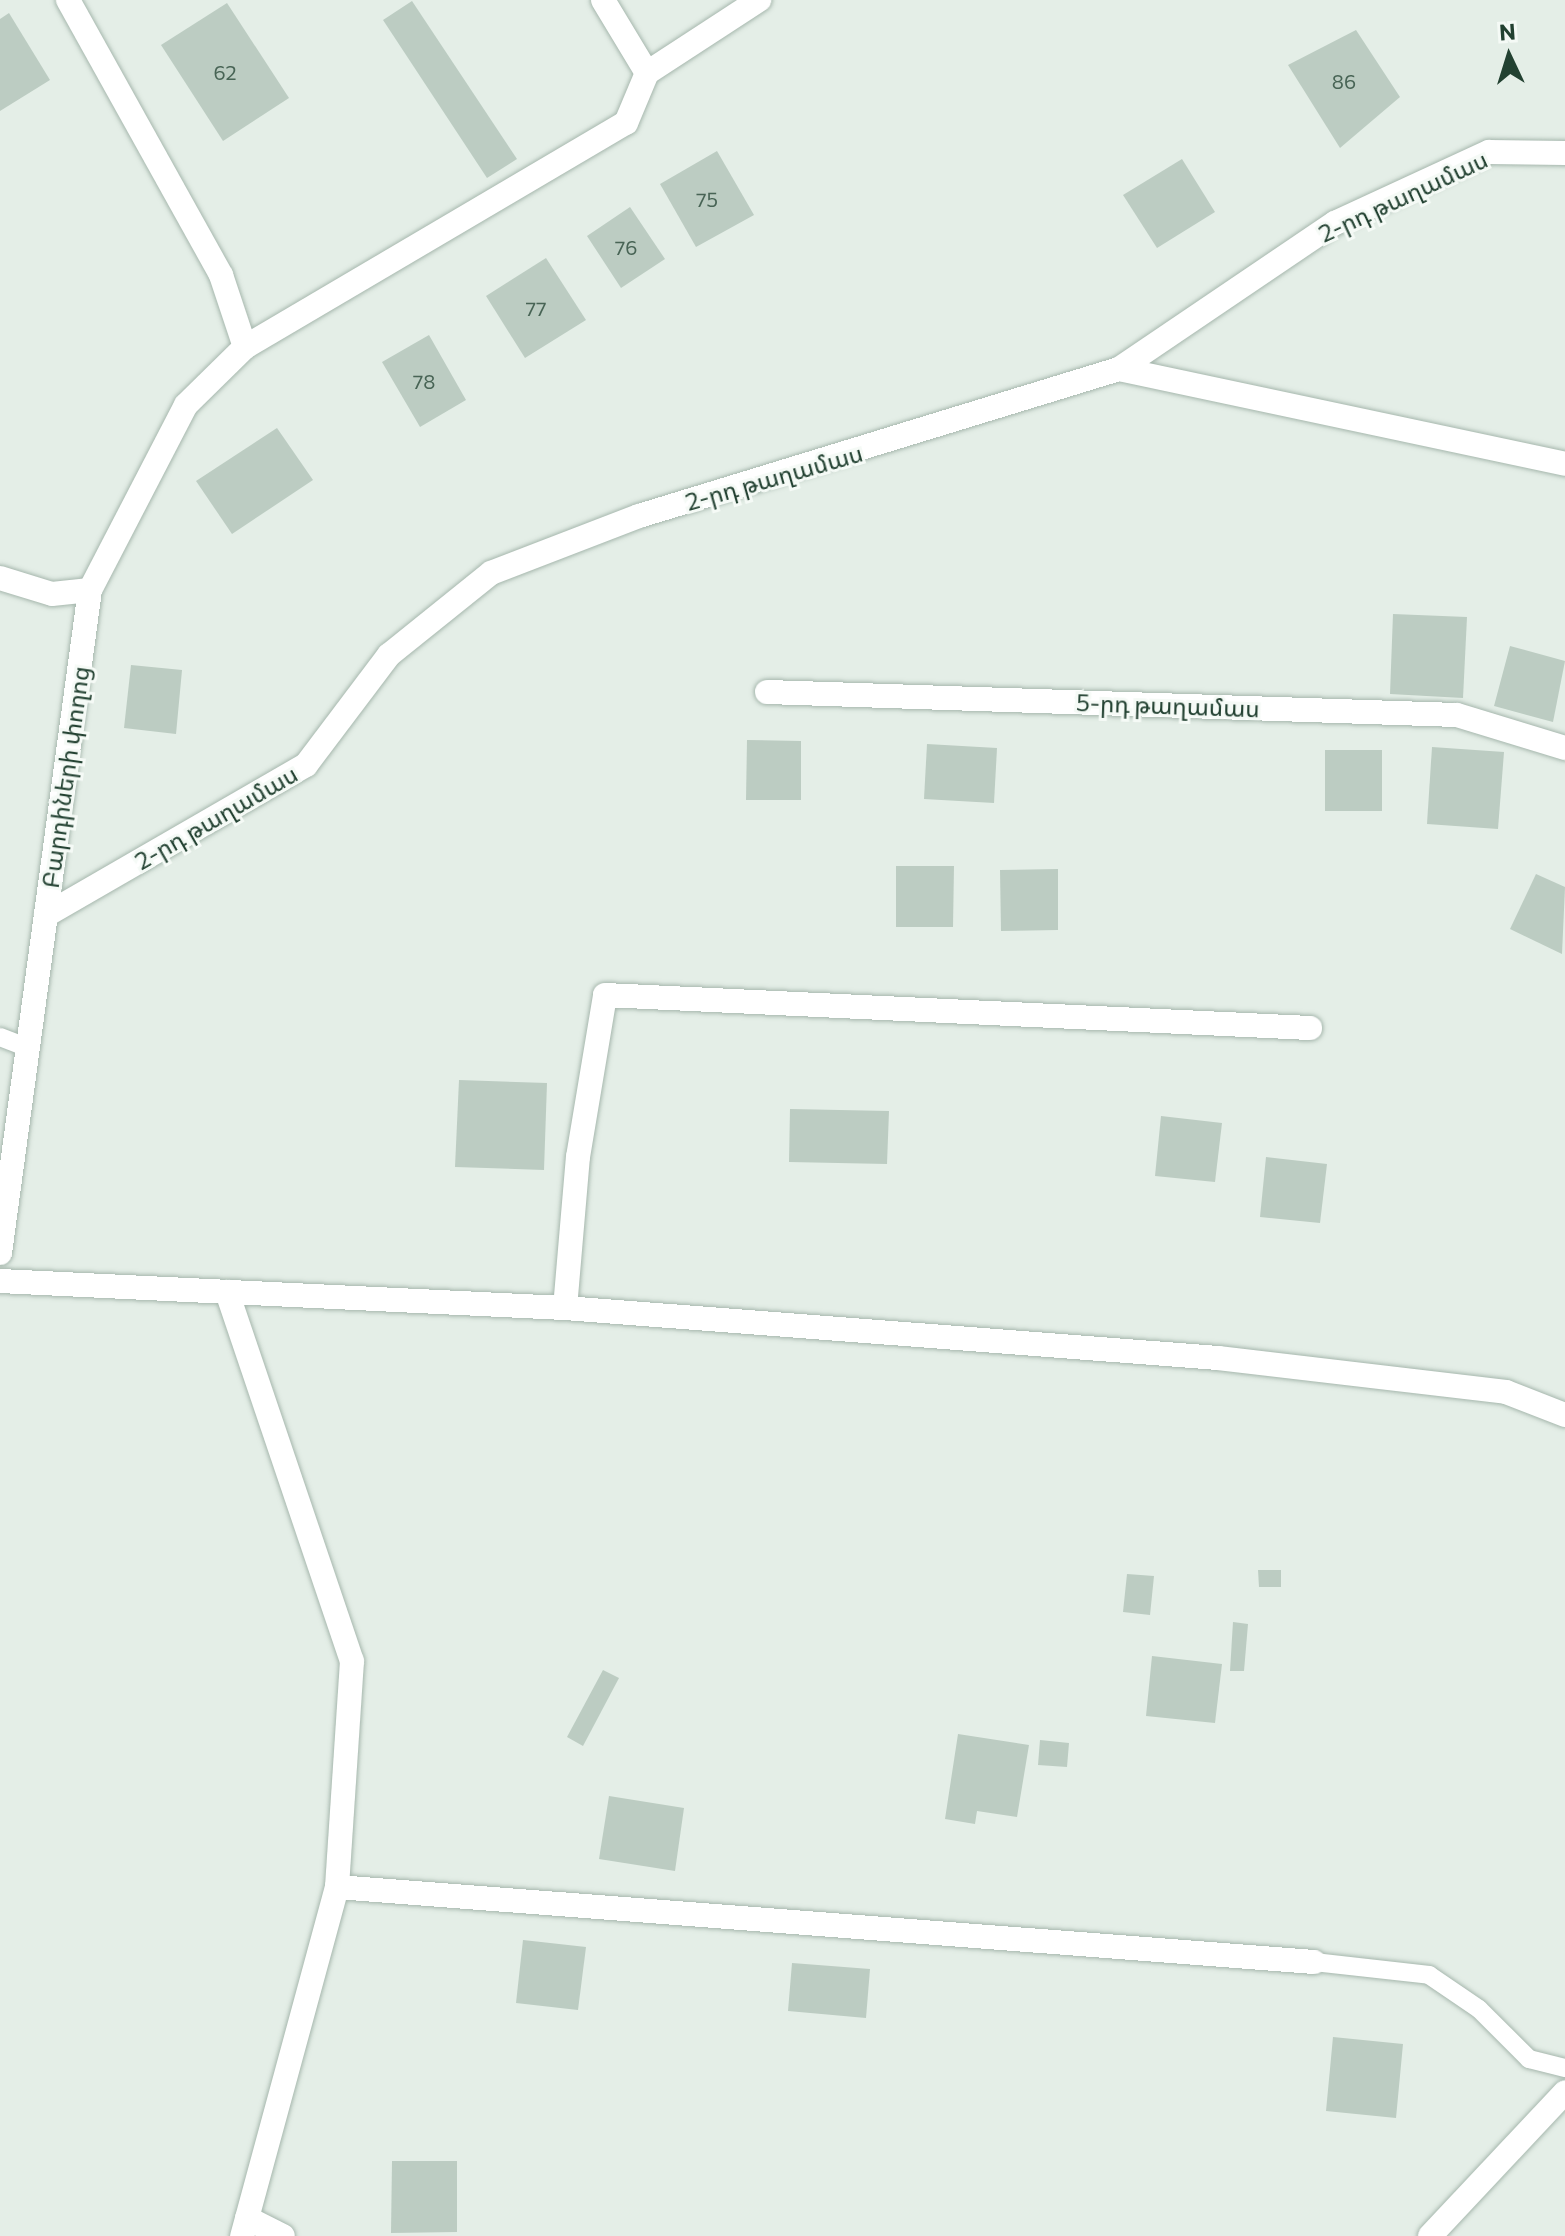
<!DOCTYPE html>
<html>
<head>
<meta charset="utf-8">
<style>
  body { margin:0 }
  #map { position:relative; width:1565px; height:2236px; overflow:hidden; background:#e4eee7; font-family:Commissioner,"Noto Sans Armenian",sans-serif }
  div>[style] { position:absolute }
  .building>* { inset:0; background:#bcccc2 }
  .roads { filter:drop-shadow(0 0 2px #a6b7ad) drop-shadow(0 0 2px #a6b7ad) }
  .lane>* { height:18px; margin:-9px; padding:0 9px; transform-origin:9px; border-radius:9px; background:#fff }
  .street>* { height:24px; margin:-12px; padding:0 12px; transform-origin:12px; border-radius:12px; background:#fff }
  .secondary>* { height:24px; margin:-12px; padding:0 12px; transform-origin:12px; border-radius:12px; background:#fff }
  span { translate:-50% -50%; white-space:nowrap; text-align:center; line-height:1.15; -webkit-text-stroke:6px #f5faf6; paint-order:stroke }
  .number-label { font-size:20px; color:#486455 }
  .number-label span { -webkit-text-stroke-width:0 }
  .street-label { font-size:24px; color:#224131 }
  .north { position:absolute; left:1469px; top:16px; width:80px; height:80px; -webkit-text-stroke:6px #f5faf6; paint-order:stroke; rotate:356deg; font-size:22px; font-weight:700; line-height:32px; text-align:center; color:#224131 }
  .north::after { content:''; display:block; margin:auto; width:28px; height:36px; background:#224131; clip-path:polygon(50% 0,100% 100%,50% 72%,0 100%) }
</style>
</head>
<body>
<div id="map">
  <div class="building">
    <i style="clip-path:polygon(412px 1px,517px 159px,487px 178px,383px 20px)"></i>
    <i style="clip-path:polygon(227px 3px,289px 98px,223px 141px,161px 45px)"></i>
    <i style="clip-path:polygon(9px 13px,50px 80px,0 111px,0 19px)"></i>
    <i style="clip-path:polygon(1356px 30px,1400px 97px,1340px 148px,1288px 65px)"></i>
    <i style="clip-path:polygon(717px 151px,754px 215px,696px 247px,660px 184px)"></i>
    <i style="clip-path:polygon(1182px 159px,1215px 212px,1157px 248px,1123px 195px)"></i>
    <i style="clip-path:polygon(630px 207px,665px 259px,621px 288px,587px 236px)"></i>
    <i style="clip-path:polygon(546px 258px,586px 320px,525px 358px,486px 296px)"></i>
    <i style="clip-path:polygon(429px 335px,466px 400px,420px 427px,382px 362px)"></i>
    <i style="clip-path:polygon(277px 428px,313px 480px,232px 534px,196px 481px)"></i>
    <i style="clip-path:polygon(1393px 614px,1467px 617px,1463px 698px,1390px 694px)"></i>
    <i style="clip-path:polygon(1510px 646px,1565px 661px,1553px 722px,1494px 706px)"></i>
    <i style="clip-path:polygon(131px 665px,182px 670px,176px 734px,124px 728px)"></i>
    <i style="clip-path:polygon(747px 740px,801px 741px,801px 800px,746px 800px)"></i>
    <i style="clip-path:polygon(927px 744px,997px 748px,994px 803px,924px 799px)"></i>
    <i style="clip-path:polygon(1432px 747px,1504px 752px,1498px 829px,1427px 824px)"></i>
    <i style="clip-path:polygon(1325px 750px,1382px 750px,1382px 811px,1325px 811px)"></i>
    <i style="clip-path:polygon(896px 866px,954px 866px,953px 927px,896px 927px)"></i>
    <i style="clip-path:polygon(1058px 869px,1058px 930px,1001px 931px,1000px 870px)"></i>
    <i style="clip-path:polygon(1536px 874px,1565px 887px,1562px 954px,1510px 929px)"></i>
    <i style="clip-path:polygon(459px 1080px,547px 1083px,544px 1170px,455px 1167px)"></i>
    <i style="clip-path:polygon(790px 1109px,889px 1111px,887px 1164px,789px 1162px)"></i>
    <i style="clip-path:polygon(1161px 1116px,1222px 1123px,1215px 1182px,1155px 1176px)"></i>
    <i style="clip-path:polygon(1266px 1157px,1327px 1164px,1320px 1223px,1260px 1217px)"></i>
    <i style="clip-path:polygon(1258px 1570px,1281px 1570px,1281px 1587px,1259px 1587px)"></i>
    <i style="clip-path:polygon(1127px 1574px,1154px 1576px,1150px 1615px,1123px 1612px)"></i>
    <i style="clip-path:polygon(1233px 1622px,1248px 1624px,1244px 1671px,1230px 1671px)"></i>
    <i style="clip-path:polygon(1152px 1656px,1222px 1664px,1215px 1723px,1146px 1716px)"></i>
    <i style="clip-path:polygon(603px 1670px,619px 1678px,583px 1746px,567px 1737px)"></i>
    <i style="clip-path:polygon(958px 1734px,1029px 1745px,1017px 1817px,977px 1811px,975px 1824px,945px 1819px)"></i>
    <i style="clip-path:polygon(1040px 1740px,1069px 1743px,1067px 1767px,1038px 1765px)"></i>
    <i style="clip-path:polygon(609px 1796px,684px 1808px,675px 1871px,599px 1859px)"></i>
    <i style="clip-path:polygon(523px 1940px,586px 1947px,578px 2010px,516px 2003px)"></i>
    <i style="clip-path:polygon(792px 1963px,870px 1969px,866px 2018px,788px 2011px)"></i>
    <i style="clip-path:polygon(1333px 2037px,1403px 2044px,1396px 2118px,1326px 2111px)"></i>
    <i style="clip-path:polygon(392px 2161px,457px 2161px,457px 2232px,391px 2233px)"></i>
  </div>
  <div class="roads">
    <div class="lane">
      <i style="left:0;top:1037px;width:30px;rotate:21deg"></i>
      <i style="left:1314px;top:1962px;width:116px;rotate:6.4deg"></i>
      <i style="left:1429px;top:1975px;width:60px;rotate:34.2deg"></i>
      <i style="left:1479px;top:2009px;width:71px;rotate:45deg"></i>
      <i style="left:1529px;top:2059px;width:37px;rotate:14deg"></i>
    </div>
    <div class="street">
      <i style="left:68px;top:0;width:315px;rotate:60.9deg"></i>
      <i style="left:221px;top:275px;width:76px;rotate:71.6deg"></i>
      <i style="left:647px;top:73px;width:134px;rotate:-33.1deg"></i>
      <i style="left:1119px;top:369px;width:456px;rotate:12deg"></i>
      <i style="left:0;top:578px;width:54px;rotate:17.1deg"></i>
      <i style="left:52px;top:594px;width:38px;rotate:-6deg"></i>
      <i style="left:767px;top:692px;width:690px;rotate:1.91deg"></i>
      <i style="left:1457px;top:715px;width:113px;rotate:17deg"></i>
      <i style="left:46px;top:915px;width:300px;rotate:-30deg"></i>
      <i style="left:306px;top:765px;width:138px;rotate:-53deg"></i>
      <i style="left:389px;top:655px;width:131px;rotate:-38.8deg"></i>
      <i style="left:491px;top:573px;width:159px;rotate:-21.1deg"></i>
      <i style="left:639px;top:516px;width:502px;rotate:-17.03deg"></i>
      <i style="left:1119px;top:369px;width:261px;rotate:-34.1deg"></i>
      <i style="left:1335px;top:223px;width:170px;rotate:-24.8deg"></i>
      <i style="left:1489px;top:152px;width:76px;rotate:0.8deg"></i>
      <i style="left:0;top:1253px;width:669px;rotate:-82.27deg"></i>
      <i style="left:90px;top:590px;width:208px;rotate:-62.6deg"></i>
      <i style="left:186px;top:405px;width:83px;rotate:-44.5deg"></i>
      <i style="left:245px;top:347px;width:442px;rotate:-30.5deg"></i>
      <i style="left:626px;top:123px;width:54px;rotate:-67.2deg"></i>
      <i style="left:647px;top:73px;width:85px;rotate:-121.1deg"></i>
      <i style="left:227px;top:1292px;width:390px;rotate:71.3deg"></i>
      <i style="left:352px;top:1661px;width:226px;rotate:93.8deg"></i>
      <i style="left:337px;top:1887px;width:362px;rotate:105.2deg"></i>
      <i style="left:565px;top:1308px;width:152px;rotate:-85.1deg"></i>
      <i style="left:578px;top:1157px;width:164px;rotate:-80.5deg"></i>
      <i style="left:605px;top:995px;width:706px;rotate:2.68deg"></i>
      <i style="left:337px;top:1887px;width:980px;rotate:4.39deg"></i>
      <i style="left:247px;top:2218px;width:40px;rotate:26.6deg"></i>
      <i style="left:1430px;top:2236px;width:197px;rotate:-46.8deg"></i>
    </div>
    <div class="secondary">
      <i style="left:0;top:1281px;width:566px;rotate:2.74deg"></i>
      <i style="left:565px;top:1308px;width:655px;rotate:4.38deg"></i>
      <i style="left:1218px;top:1358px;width:290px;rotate:6.7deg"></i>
      <i style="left:1506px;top:1392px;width:63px;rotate:21.3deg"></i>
    </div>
  </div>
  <div class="number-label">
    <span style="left:225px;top:72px">62</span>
    <span style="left:1344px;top:81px">86</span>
    <span style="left:707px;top:199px">75</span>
    <span style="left:626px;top:247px">76</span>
    <span style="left:536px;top:308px">77</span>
    <span style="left:424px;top:381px">78</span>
  </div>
  <div class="street-label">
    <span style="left:1403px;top:196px;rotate:-25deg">2-րդ թաղամաս</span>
    <span style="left:774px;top:477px;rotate:-16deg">2-րդ թաղամաս</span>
    <span style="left:1168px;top:705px;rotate:2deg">5-րդ թաղամաս</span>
    <span style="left:65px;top:777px;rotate:-82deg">Բարդիների փողոց</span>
    <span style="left:216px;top:817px;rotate:-30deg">2-րդ թաղամաս</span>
  </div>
  <div class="north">N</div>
</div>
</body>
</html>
